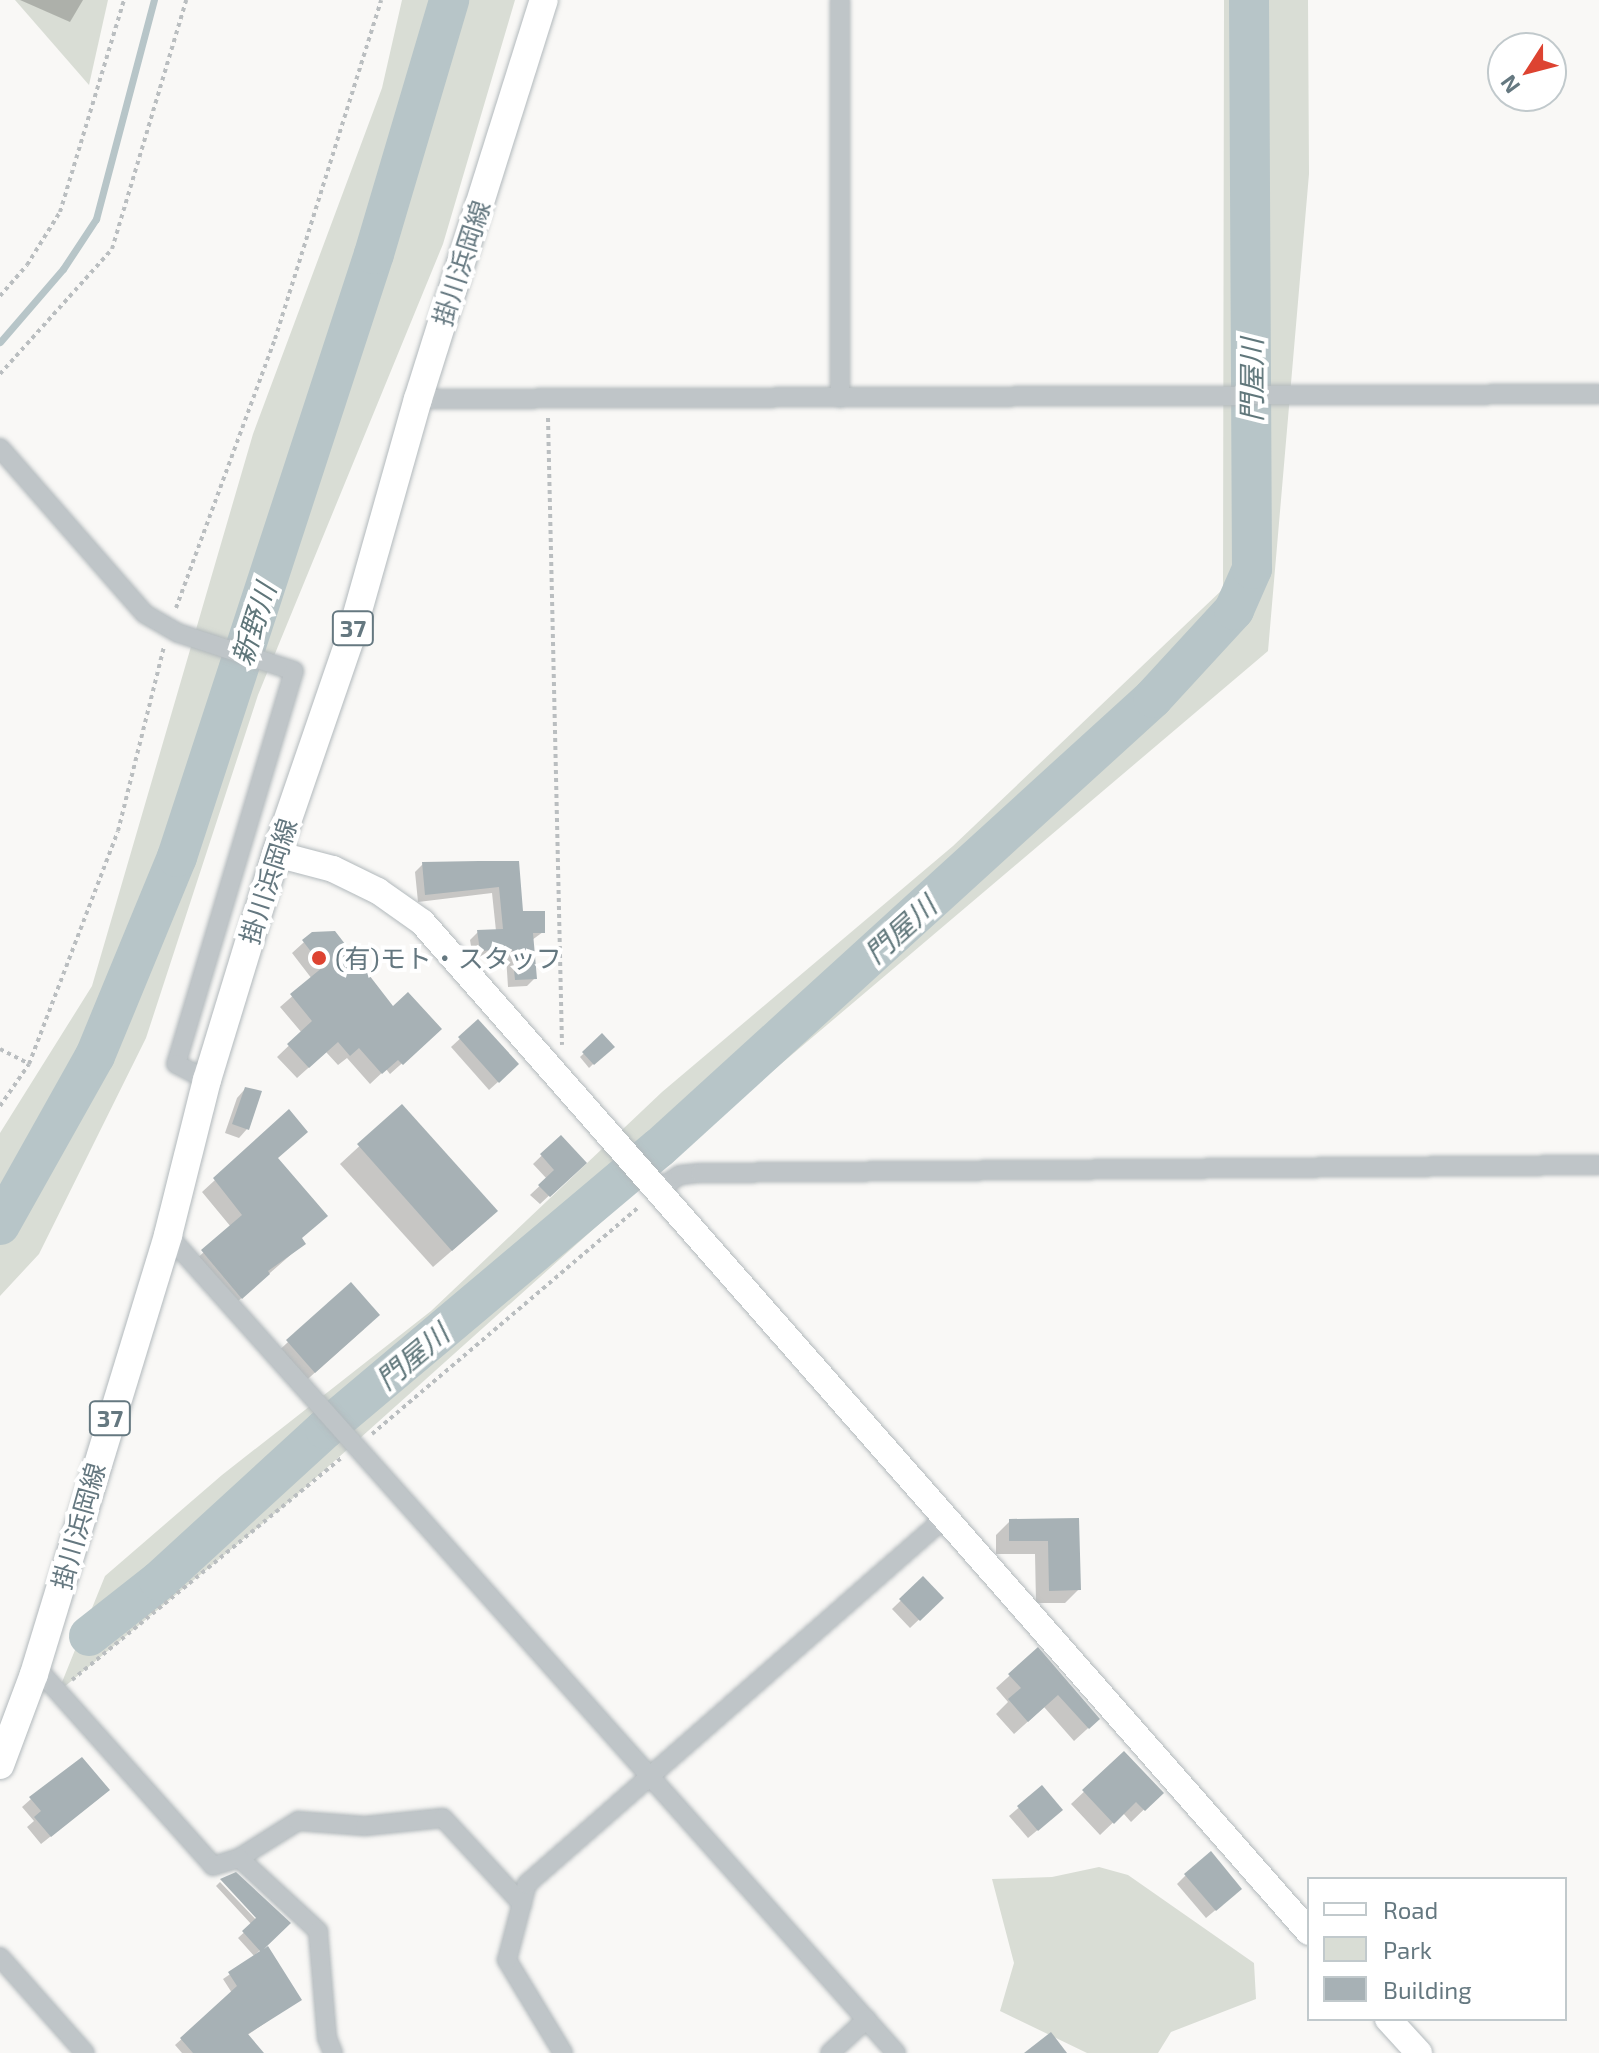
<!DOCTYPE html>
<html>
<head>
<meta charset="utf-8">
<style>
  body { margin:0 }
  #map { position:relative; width:1599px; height:2053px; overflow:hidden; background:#f9f8f6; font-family:"Exo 2","Noto Sans JP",sans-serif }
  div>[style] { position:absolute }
  .green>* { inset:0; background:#d9ddd5 }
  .shadow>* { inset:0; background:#0003 }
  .stream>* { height:7px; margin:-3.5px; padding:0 3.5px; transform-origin:3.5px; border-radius:3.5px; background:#b7c5c8 }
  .river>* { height:40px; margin:-20px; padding:0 20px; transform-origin:20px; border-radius:20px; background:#b7c5c8 }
  .building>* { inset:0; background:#a7b1b5 }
  .path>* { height:4px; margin-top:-2px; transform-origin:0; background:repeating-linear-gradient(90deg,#babec0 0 4px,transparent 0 8px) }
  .roads { filter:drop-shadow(0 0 2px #b2b9bc) drop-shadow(0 0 2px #b2b9bc) }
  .street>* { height:18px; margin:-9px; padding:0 9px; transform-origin:9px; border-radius:9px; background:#bfc5c8 }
  .secondary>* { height:26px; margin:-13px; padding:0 13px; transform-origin:13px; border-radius:13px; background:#fff }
  .primary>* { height:28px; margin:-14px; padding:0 14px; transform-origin:14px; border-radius:14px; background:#fff }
  .dots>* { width:22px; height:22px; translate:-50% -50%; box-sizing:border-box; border:4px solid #fff; border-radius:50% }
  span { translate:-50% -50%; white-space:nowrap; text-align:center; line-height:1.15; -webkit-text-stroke:8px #fff; paint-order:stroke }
  .shield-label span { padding:2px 6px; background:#fff; border:2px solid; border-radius:6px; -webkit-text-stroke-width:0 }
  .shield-label { font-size:24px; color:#657880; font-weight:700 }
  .street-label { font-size:26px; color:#657880 }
  .poi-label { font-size:26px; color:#657880 }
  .left { translate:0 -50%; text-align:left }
  .water-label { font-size:28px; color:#5f767a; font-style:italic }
  .legend { position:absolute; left:1307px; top:1877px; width:260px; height:144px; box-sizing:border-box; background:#fff; border:2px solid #c1c9cc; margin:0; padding:10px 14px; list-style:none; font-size:24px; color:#657880 }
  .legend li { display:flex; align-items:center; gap:16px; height:40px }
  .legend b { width:40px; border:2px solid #c1c9cc }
  .north { position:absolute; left:1487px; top:32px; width:80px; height:80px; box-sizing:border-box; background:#fff; border:2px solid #c1c9cc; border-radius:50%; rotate:234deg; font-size:22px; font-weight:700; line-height:32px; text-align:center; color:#657880 }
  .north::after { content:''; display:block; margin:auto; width:28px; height:36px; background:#dd4331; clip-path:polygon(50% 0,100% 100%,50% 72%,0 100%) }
</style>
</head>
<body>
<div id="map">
  <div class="green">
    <i style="clip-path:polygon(15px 0,108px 0,89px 85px)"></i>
    <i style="clip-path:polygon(402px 0,515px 0,443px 244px,258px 695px,146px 1038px,39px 1254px,0 1296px,0 1133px,92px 986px,253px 434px,382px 88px)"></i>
    <i style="clip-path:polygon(1224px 0,1308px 0,1309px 174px,1268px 651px,722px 1114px,291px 1500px,58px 1692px,105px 1576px,222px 1475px,431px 1311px,662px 1092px,953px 846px,1223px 589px)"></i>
    <i style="clip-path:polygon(1099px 1867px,1128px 1875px,1254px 1963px,1256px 1999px,1171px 2032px,1158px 2053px,1087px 2053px,1000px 2011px,1014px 1963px,992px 1879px,1052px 1877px)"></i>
  </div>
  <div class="shadow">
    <i style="clip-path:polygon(20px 0,83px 0,70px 22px)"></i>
    <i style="clip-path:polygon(517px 863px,522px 913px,543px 932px,532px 940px,535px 978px,527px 986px,508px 987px,506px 956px,473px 958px,470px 940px,478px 932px,496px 931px,492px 893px,418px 902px,415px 872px,423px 864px)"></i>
    <i style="clip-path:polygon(313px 934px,428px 1040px,390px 1074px,386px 1069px,370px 1084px,347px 1058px,338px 1065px,326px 1052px,297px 1078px,277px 1057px,302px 1033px,280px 1007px,312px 979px,292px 953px)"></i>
    <i style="clip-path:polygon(478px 1022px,508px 1073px,489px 1090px,451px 1047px)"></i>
    <i style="clip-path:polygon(602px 1036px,612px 1046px,589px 1068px,580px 1057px)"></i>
    <i style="clip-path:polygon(245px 1089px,247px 1129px,239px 1138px,225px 1133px,237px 1098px)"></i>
    <i style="clip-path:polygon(402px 1107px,477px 1229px,433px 1267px,340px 1164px)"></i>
    <i style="clip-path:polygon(289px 1112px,277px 1159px,303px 1244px,229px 1309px,191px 1264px,231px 1227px,202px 1192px)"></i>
    <i style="clip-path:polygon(561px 1137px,584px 1163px,540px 1204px,530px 1195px,547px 1179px,533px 1164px)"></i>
    <i style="clip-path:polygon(350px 1285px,364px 1329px,301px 1385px,274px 1355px)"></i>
    <i style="clip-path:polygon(1078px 1520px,1079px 1589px,1065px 1603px,1036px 1603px,1035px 1554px,996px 1554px,996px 1535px,1010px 1521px)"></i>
    <i style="clip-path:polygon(923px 1579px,942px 1598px,910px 1628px,892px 1609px)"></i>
    <i style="clip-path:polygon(1038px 1650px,1098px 1719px,1074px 1741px,1044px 1707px,1014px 1734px,996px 1714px,1008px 1702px,996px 1688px)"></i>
    <i style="clip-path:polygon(1124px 1754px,1161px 1793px,1131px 1822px,1123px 1813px,1100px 1835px,1071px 1804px)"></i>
    <i style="clip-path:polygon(1042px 1788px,1052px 1818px,1028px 1838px,1009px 1816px)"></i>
    <i style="clip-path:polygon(99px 1798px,41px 1844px,27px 1827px,34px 1821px,22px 1807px,31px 1799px)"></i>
    <i style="clip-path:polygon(1186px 1875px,1231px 1897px,1206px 1918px,1177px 1884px)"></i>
    <i style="clip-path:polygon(220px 1882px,262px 1926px,288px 1923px,256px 1954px,300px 1999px,246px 2036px,262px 2053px,182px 2053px,175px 2045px,232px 1993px,223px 1979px,255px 1957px,238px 1938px,252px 1925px,216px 1886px)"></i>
  </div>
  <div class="stream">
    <i style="left:0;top:342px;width:96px;rotate:-49.2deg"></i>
    <i style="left:63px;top:269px;width:60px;rotate:-56.6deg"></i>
    <i style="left:96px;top:219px;width:227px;rotate:-75.2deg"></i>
  </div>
  <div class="river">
    <i style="left:0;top:1225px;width:194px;rotate:-60.7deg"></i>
    <i style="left:95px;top:1056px;width:215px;rotate:-67.6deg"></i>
    <i style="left:177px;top:857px;width:634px;rotate:-71.91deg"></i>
    <i style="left:374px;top:254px;width:265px;rotate:-73.5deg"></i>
    <i style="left:89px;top:1636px;width:89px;rotate:-38.2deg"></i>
    <i style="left:159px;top:1581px;width:225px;rotate:-42.5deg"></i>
    <i style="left:325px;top:1429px;width:436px;rotate:-40.1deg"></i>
    <i style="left:659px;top:1148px;width:668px;rotate:-42.33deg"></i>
    <i style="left:1153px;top:698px;width:120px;rotate:-47.4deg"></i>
    <i style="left:1234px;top:610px;width:45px;rotate:-66.3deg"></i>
    <i style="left:1252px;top:569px;width:569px;rotate:-90.3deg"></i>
  </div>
  <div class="building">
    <i style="clip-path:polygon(479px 861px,519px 861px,523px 911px,545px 911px,545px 933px,533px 933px,537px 979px,515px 980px,512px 949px,480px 951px,477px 930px,503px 929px,499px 887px,425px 895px,422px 862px)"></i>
    <i style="clip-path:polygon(335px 931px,393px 1006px,408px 992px,442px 1029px,403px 1065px,398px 1060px,382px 1074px,359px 1048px,350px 1056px,338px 1042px,309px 1068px,287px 1044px,312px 1021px,290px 994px,323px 967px,302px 940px,312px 932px)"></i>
    <i style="clip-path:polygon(478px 1019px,519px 1064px,499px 1083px,458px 1037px)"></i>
    <i style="clip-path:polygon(602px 1033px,615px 1047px,594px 1065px,582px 1052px)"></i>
    <i style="clip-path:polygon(245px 1087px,262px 1091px,249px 1130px,232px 1124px)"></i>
    <i style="clip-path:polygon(402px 1104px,498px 1211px,452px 1251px,357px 1144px)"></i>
    <i style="clip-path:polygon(289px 1109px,308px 1132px,278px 1158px,328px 1216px,302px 1238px,306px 1244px,268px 1271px,270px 1274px,242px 1299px,201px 1250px,242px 1215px,213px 1178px)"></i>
    <i style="clip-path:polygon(561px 1135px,587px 1163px,550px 1197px,538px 1185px,554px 1170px,540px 1154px)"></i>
    <i style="clip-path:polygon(351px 1282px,380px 1315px,315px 1373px,286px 1340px)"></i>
    <i style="clip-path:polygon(1079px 1518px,1081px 1590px,1049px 1591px,1048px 1541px,1009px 1541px,1009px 1519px)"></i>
    <i style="clip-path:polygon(923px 1576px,944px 1598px,920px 1621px,899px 1599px)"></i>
    <i style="clip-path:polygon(1038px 1647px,1100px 1719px,1089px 1729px,1058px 1695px,1028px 1722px,1008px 1699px,1021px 1688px,1008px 1674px)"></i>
    <i style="clip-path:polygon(1124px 1751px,1164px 1793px,1145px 1811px,1136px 1802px,1114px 1824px,1082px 1790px)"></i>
    <i style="clip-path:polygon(82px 1757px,110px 1790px,51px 1837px,34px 1817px,41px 1811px,29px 1797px)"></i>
    <i style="clip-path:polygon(1042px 1785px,1063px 1810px,1038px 1831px,1017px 1806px)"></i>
    <i style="clip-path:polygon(1211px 1851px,1242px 1889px,1216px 1911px,1184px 1874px)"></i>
    <i style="clip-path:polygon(236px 1872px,291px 1923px,264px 1949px,268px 1946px,302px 2000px,248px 2034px,264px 2053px,193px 2053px,180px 2038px,237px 1986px,228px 1972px,260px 1951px,242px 1931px,256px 1918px,220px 1879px)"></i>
    <i style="clip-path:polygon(1051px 2032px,1067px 2053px,1024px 2053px)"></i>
  </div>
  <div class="path">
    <i style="left:0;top:296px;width:41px;rotate:-48.9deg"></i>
    <i style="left:27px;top:265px;width:62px;rotate:-58.1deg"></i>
    <i style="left:60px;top:212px;width:221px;rotate:-73.2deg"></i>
    <i style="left:0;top:374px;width:168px;rotate:-48.1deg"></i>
    <i style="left:112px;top:249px;width:260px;rotate:-73.4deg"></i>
    <i style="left:548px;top:418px;width:627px;rotate:88.72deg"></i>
    <i style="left:176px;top:608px;width:287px;rotate:-69.8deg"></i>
    <i style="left:275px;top:339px;width:355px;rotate:-72.6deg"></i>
    <i style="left:0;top:1049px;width:33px;rotate:27deg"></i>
    <i style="left:0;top:1106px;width:51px;rotate:-55.4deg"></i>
    <i style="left:29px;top:1064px;width:249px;rotate:-69.1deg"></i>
    <i style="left:118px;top:831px;width:190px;rotate:-76deg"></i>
    <i style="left:372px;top:1434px;width:350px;rotate:-40.4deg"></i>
    <i style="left:72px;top:1680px;width:351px;rotate:-39.5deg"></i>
  </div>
  <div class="roads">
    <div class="street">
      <i style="left:840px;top:0;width:398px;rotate:90deg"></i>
      <i style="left:418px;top:399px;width:1181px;rotate:-0.24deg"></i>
      <i style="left:0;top:448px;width:220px;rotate:48.9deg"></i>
      <i style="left:145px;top:614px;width:38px;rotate:30deg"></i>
      <i style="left:178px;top:633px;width:122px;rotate:18.1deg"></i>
      <i style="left:294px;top:671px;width:410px;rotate:106.7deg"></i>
      <i style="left:176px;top:1064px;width:35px;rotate:27deg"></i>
      <i style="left:659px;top:1189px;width:25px;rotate:-34deg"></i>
      <i style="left:680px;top:1175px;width:20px;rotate:-6deg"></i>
      <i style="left:700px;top:1173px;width:899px;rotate:-0.51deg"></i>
      <i style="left:168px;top:1235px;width:1095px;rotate:48.33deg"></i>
      <i style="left:36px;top:1667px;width:266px;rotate:48.3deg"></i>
      <i style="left:213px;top:1866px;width:27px;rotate:-17deg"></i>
      <i style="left:239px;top:1858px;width:70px;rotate:-32.1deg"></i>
      <i style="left:298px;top:1821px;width:67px;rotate:4.3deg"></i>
      <i style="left:365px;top:1826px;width:78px;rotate:-5.9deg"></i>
      <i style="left:443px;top:1818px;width:117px;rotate:47.4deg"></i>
      <i style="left:239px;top:1858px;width:108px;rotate:42.7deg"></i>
      <i style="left:318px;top:1931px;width:107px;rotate:85.2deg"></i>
      <i style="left:327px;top:2038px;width:16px;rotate:68deg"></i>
      <i style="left:0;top:1957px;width:128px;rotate:48.5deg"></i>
      <i style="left:563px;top:2053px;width:109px;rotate:-121.1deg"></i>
      <i style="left:507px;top:1960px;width:79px;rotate:-75.3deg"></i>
      <i style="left:527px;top:1884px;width:558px;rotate:-41.22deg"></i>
      <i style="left:830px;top:2053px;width:50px;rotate:-42.6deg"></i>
    </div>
    <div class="secondary">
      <i style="left:276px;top:854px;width:59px;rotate:14.7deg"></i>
      <i style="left:333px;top:869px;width:50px;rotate:26.1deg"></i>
      <i style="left:378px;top:891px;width:54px;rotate:35.2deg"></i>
      <i style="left:422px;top:922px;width:1344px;rotate:48.71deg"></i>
      <i style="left:1388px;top:2019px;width:46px;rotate:47.6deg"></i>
    </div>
    <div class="primary">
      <i style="left:0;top:1765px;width:97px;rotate:-69.5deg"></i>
      <i style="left:34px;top:1674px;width:459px;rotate:-73deg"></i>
      <i style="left:168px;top:1235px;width:160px;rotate:-75.9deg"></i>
      <i style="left:207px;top:1080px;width:236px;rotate:-73deg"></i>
      <i style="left:276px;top:854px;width:227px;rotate:-71deg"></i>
      <i style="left:350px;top:639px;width:249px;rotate:-74.2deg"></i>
      <i style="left:418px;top:399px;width:418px;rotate:-72.5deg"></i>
    </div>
  </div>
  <div class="dots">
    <i style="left:319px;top:958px;background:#dd4331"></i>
  </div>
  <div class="shield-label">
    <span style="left:353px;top:628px">37</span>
    <span style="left:110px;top:1418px">37</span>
  </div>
  <div class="street-label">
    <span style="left:461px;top:263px;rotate:-72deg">掛川浜岡線</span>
    <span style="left:268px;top:881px;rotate:-72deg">掛川浜岡線</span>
    <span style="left:78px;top:1526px;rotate:-74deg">掛川浜岡線</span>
  </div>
  <div class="poi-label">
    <span class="left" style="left:335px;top:958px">(有)モト・スタッフ</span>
  </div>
  <div class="water-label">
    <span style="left:1251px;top:380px;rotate:-90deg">門屋川</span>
    <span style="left:253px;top:624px;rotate:-72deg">新野川</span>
    <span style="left:900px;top:929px;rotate:-42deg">門屋川</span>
    <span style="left:412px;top:1356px;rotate:-40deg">門屋川</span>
  </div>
  <ul class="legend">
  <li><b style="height:10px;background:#fff"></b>Road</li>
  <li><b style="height:22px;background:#d9ddd5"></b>Park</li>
  <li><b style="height:22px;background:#a7b1b5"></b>Building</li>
  </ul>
  <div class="north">N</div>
</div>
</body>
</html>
